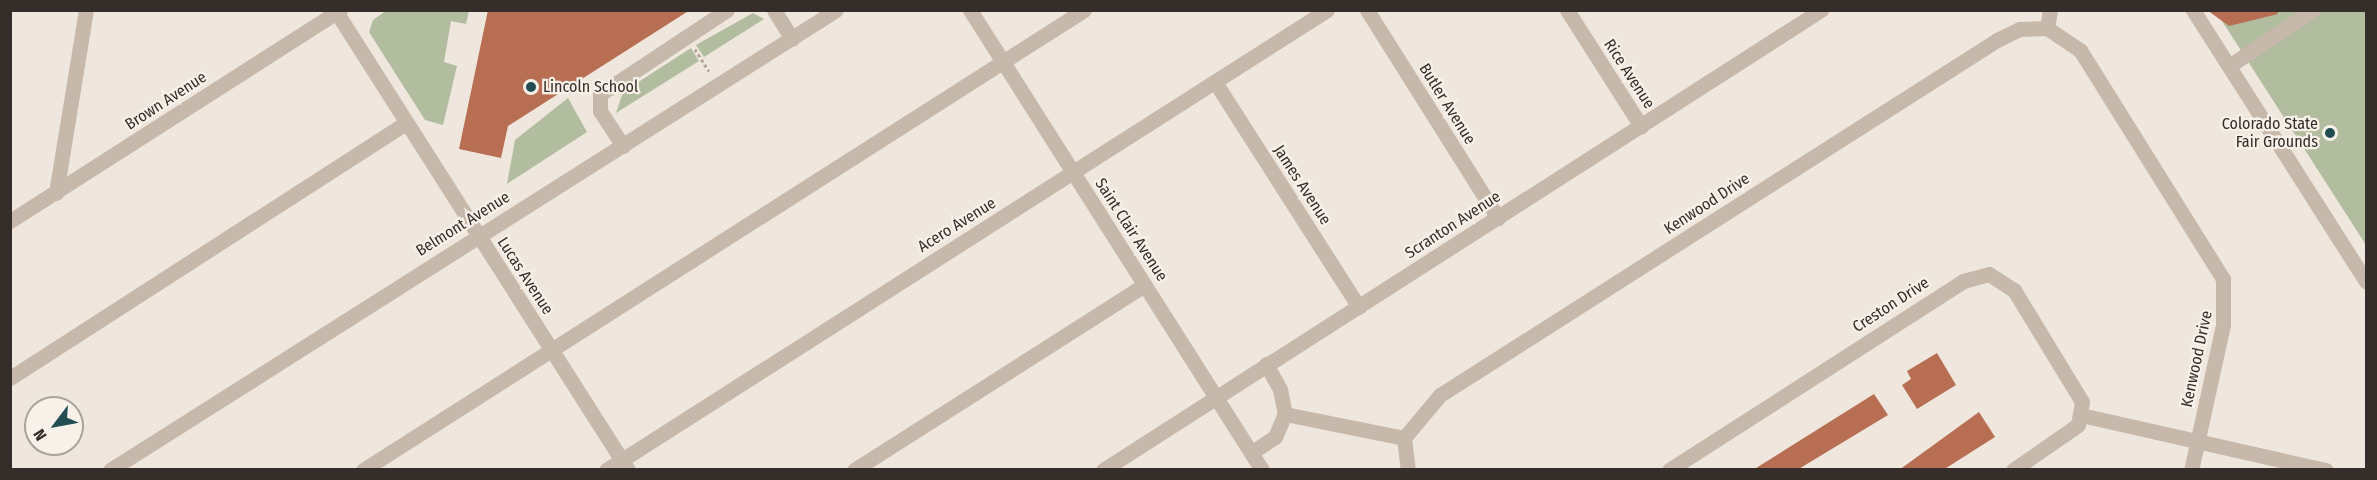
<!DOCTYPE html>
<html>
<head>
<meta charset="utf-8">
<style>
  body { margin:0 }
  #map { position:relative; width:2377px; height:480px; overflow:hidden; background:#efe7dd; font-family:"Fira Sans Condensed",sans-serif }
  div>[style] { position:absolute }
  .green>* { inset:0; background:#b2bd9f }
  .building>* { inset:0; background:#b86e53 }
  .path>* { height:3px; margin-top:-1.5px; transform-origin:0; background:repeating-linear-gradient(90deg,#b2a295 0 3px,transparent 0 6px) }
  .minor>* { height:15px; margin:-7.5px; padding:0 7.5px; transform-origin:7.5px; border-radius:7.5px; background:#c6b8ab }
  .dots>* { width:16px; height:16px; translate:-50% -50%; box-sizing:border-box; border:3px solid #f7f1e9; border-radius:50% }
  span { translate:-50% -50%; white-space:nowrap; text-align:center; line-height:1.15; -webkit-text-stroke:4.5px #f7f1e9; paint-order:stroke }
  .street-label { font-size:16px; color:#352d29 }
  .poi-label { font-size:16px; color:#352d29 }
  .left { translate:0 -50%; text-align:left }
  .right { translate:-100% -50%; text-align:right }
  .frame { position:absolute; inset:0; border:12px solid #352d29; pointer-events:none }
  .north { position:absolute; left:24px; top:396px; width:60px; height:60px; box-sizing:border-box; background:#f7f1e9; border:2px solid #a9a39c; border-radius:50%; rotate:238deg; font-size:16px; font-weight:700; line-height:24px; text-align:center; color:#352d29 }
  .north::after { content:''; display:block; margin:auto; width:21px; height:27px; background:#234d52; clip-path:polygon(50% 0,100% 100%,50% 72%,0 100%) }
</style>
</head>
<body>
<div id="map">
  <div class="green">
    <i style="clip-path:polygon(387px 10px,469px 11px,466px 24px,451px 21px,444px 62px,457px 66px,443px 125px,425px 120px,369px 32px,373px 20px)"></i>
    <i style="clip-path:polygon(2215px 11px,2366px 11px,2366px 245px,2222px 21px)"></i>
    <i style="clip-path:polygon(753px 13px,764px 19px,704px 57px,696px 45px)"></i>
    <i style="clip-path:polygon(691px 48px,699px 61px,616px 113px,623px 92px)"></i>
    <i style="clip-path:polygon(568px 98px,587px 132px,507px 184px,515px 140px)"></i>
  </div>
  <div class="building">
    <i style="clip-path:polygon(488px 10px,690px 10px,508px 126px,501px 158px,459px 149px)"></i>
    <i style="clip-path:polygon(2207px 10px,2277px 10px,2278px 14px,2229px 26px)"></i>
    <i style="clip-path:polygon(1937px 353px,1956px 385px,1917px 409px,1902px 385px,1911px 379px,1907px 371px)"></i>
    <i style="clip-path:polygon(1874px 394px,1888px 415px,1797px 470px,1753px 470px)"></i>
    <i style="clip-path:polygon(1979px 412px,1995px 437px,1943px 470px,1899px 470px)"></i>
  </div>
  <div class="path">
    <i style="left:695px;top:49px;width:26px;rotate:58deg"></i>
  </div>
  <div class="minor">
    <i style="left:335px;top:10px;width:545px;rotate:57.5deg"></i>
    <i style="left:774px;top:10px;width:34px;rotate:58deg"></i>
    <i style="left:970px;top:10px;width:545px;rotate:57.59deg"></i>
    <i style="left:1367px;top:10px;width:246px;rotate:57.8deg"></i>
    <i style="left:1567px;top:10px;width:138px;rotate:57.5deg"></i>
    <i style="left:2050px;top:10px;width:18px;rotate:99deg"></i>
    <i style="left:2047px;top:28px;width:40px;rotate:34deg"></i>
    <i style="left:2080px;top:50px;width:270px;rotate:58deg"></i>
    <i style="left:2223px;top:279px;width:46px;rotate:90deg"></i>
    <i style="left:2223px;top:325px;width:148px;rotate:102.4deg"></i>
    <i style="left:2193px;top:10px;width:322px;rotate:57.5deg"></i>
    <i style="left:2229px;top:66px;width:101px;rotate:-33.7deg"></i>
    <i style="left:1215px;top:82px;width:267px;rotate:57.4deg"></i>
    <i style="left:623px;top:146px;width:42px;rotate:-123.3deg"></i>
    <i style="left:600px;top:111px;width:17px;rotate:-90deg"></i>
    <i style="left:600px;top:94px;width:152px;rotate:-33.5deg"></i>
    <i style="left:56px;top:193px;width:185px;rotate:-80.7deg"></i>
    <i style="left:10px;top:221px;width:392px;rotate:-32.6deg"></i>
    <i style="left:1266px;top:364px;width:29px;rotate:61deg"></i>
    <i style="left:1280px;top:389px;width:25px;rotate:79deg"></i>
    <i style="left:10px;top:378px;width:471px;rotate:-32.8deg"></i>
    <i style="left:2081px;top:415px;width:251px;rotate:12.7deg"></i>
    <i style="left:1404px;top:438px;width:32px;rotate:83deg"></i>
    <i style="left:1251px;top:453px;width:29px;rotate:-34deg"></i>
    <i style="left:1275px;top:437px;width:25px;rotate:-67deg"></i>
    <i style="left:1285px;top:414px;width:121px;rotate:11.4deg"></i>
    <i style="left:1404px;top:438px;width:56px;rotate:-50.1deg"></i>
    <i style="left:1440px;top:395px;width:661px;rotate:-32.51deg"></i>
    <i style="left:1997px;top:40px;width:25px;rotate:-26deg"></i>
    <i style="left:2020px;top:29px;width:27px;rotate:-2deg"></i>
    <i style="left:110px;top:470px;width:859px;rotate:-32.36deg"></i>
    <i style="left:363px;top:470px;width:855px;rotate:-32.54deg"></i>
    <i style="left:606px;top:470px;width:855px;rotate:-32.54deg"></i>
    <i style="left:854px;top:470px;width:344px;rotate:-32.5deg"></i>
    <i style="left:1103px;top:470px;width:853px;rotate:-32.65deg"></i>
    <i style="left:1669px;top:470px;width:350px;rotate:-32.7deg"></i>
    <i style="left:1963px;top:281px;width:27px;rotate:-15deg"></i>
    <i style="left:1989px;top:274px;width:30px;rotate:33deg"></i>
    <i style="left:2014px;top:290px;width:131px;rotate:58.7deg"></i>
    <i style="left:2082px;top:402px;width:23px;rotate:100deg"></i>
    <i style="left:2078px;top:425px;width:79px;rotate:145.3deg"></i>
  </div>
  <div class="dots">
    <i style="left:531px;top:87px;background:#234d52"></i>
    <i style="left:2330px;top:133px;background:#234d52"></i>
  </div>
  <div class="street-label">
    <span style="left:1629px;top:74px;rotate:57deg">Rice Avenue</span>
    <span style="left:166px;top:101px;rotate:-33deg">Brown Avenue</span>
    <span style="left:1447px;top:104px;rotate:58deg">Butler Avenue</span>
    <span style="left:1302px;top:185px;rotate:57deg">James Avenue</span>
    <span style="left:1707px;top:204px;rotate:-33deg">Kenwood Drive</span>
    <span style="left:463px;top:224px;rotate:-32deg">Belmont Avenue</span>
    <span style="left:957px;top:225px;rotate:-32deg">Acero Avenue</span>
    <span style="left:1453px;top:225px;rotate:-33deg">Scranton Avenue</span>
    <span style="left:1131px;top:230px;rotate:57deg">Saint Clair Avenue</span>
    <span style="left:525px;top:276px;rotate:57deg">Lucas Avenue</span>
    <span style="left:1891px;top:305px;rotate:-33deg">Creston Drive</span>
    <span style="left:2197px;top:359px;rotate:-78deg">Kenwood Drive</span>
  </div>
  <div class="poi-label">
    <span class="left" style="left:543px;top:87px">Lincoln School</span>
    <span class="right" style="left:2318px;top:133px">Colorado State<br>Fair Grounds</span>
  </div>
  <div class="frame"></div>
  <div class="north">N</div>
</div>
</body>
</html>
